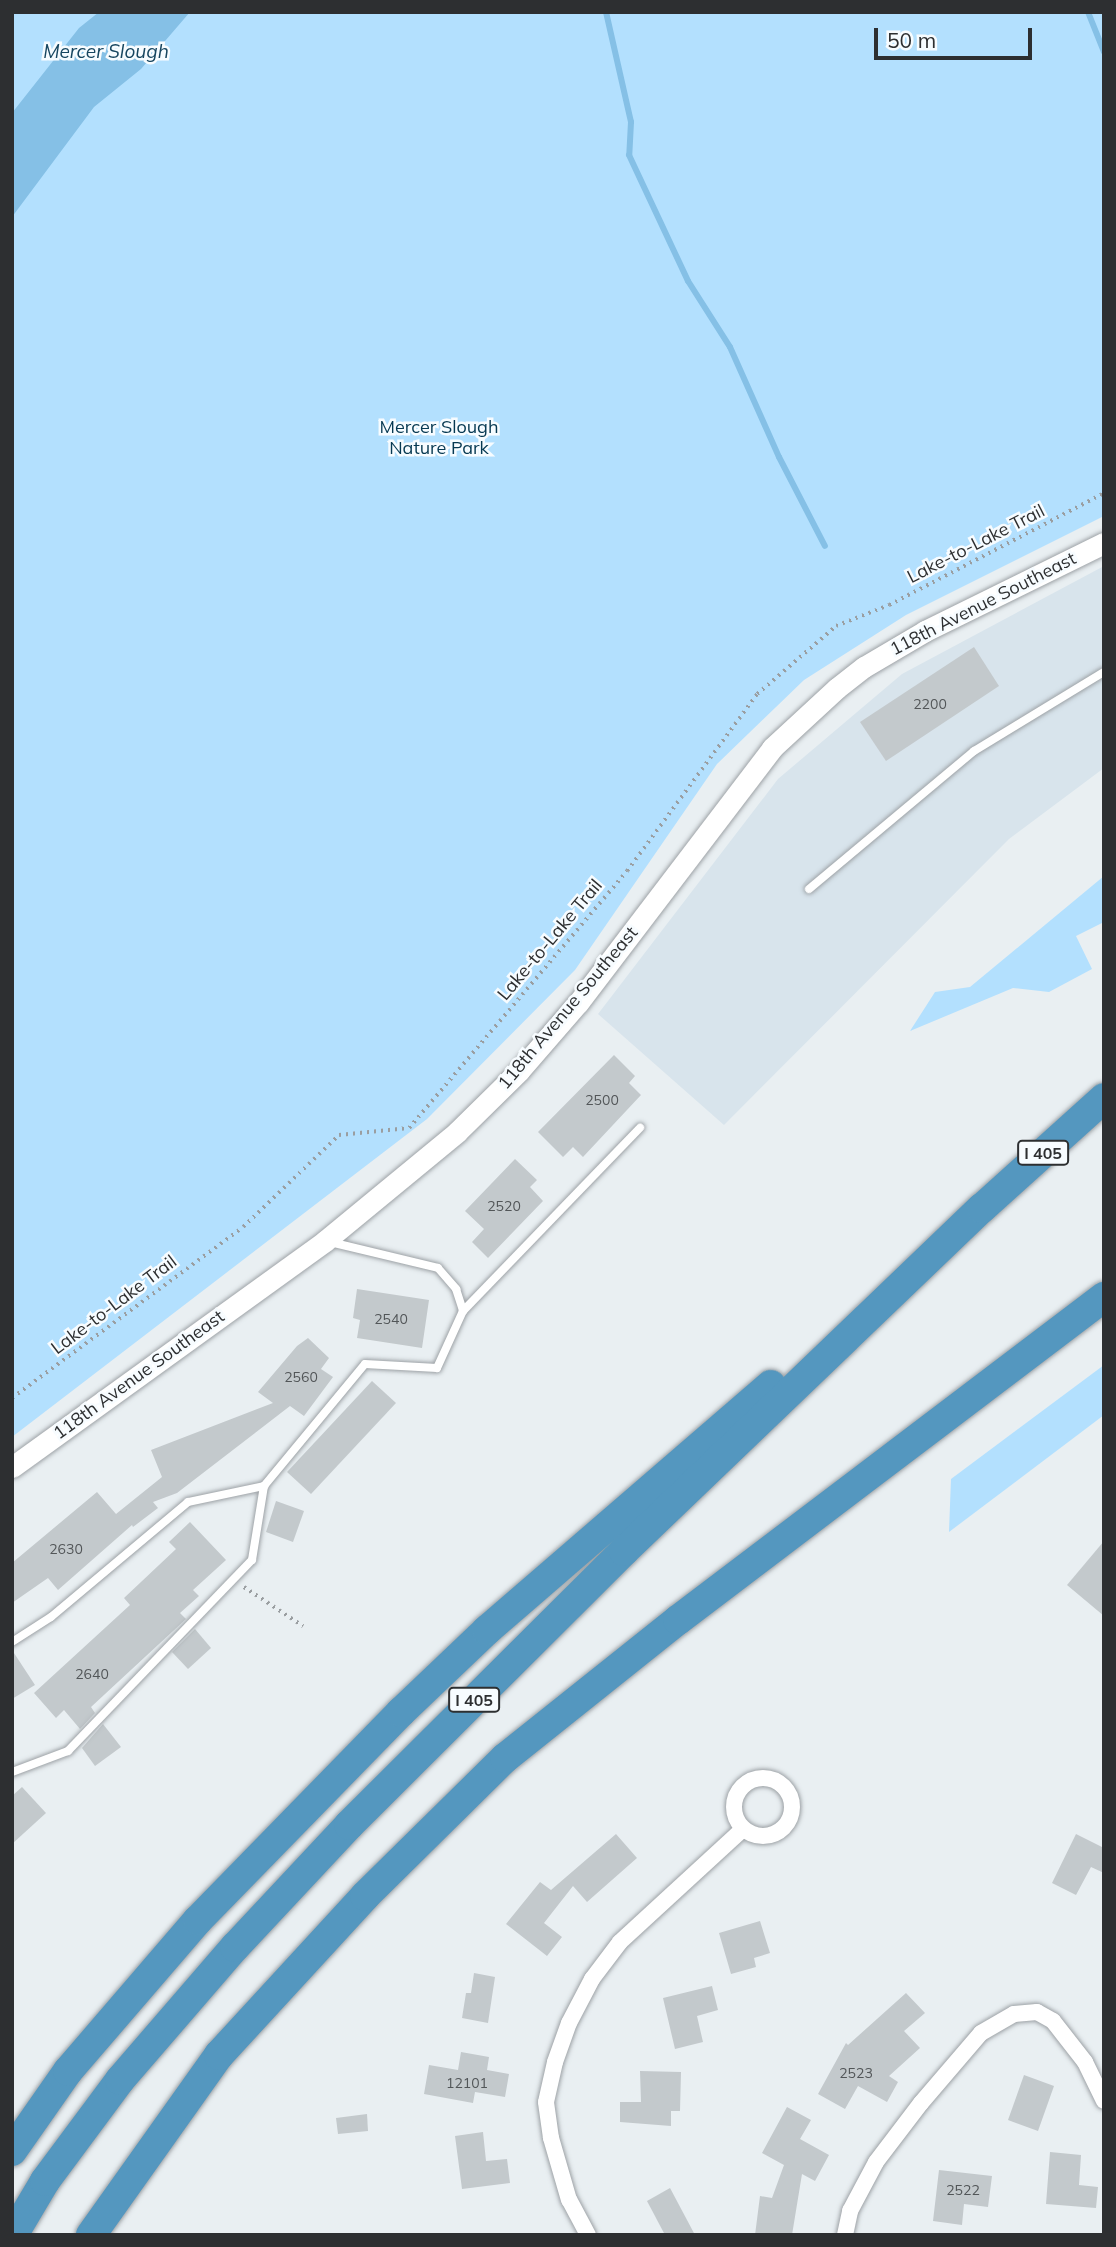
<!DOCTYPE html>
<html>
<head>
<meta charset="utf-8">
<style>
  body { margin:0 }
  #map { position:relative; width:1116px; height:2247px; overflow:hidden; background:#e9eff2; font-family:Mulish,sans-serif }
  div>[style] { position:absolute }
  .built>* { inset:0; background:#d8e4ec }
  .green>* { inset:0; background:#b3e0fe }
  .water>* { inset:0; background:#85c0e6 }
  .stream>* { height:6px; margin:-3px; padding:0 3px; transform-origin:3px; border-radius:3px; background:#85c0e6 }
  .building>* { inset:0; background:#c3c9cc }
  .path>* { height:3.5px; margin-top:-1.75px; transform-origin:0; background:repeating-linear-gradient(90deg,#9a9ea1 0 2px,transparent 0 7px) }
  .roads { filter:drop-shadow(0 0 2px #9da2a6) drop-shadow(0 0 2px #9da2a6) }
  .service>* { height:8px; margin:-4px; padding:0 4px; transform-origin:4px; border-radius:4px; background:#fff }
  .minor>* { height:16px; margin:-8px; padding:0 8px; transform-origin:8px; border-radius:8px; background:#fff }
  .minor>.ring { margin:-8px; padding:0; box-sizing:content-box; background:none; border:16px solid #fff; border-radius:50% }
  .tertiary>* { height:21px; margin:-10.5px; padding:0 10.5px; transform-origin:10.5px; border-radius:10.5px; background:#fff }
  .motorway>* { height:30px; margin:-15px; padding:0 15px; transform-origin:15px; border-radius:15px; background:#5497bf }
  span { translate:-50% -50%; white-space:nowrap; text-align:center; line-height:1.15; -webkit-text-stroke:5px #f7fcff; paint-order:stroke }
  .number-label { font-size:14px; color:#525658 }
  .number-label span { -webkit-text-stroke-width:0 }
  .shield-label span { padding:2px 5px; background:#f7fcff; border:2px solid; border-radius:5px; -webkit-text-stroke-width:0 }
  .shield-label { font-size:16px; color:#2d2f31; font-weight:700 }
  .park-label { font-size:18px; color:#063952 }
  .street-label { font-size:18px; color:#2d2f31 }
  .water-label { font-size:19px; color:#174660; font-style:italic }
  .frame { position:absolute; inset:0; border:14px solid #2d2f31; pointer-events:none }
  .scale { position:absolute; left:874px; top:28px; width:158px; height:32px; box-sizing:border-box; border:4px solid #2d2f31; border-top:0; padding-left:9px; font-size:21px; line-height:24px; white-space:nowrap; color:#2d2f31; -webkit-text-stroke:5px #f7fcff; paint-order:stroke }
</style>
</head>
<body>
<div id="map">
  <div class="built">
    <i style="clip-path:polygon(1104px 566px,1104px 768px,1009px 839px,724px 1125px,598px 1014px,778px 779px,902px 674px)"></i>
  </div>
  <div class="green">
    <i style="clip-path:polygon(12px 12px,1104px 12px,1104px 516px,906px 615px,804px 680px,717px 764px,575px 970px,427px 1119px,12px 1437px)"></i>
    <i style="clip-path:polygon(1104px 876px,1104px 922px,1076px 936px,1092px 969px,1049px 992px,1013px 988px,910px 1031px,935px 992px,970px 987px)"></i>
    <i style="clip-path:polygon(1104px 1365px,1104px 1415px,949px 1532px,951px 1479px)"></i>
  </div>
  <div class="water">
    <i style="clip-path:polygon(99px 12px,190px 12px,141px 69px,94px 107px,12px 217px,12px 113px,79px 28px)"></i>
  </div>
  <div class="stream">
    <i style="left:606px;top:12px;width:113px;rotate:77.2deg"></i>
    <i style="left:631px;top:122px;width:33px;rotate:93deg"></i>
    <i style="left:629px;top:155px;width:139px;rotate:64.9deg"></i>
    <i style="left:688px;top:281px;width:78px;rotate:57.5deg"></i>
    <i style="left:730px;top:347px;width:120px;rotate:66deg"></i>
    <i style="left:779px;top:457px;width:100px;rotate:62.7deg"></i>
    <i style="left:1088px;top:12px;width:43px;rotate:68.2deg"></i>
  </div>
  <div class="building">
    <i style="clip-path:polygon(974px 647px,999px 686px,886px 761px,860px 722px)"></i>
    <i style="clip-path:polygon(614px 1055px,635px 1076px,629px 1083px,641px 1095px,583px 1157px,573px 1147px,563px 1157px,538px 1132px)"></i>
    <i style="clip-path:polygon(515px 1159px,537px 1180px,530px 1187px,543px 1201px,488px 1258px,472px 1242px,484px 1229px,465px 1211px)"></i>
    <i style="clip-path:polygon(357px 1289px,429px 1300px,422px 1348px,357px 1338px,360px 1320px,353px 1318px)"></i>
    <i style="clip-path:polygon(308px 1338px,329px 1358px,321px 1369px,333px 1377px,304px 1416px,290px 1406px,177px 1493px,153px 1502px,158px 1508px,133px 1527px,132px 1525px,58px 1590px,48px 1578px,12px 1603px,12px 1563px,97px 1492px,116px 1514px,162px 1477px,151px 1450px,273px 1403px,258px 1392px,297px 1346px)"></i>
    <i style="clip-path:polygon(372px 1381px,396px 1403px,311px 1494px,287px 1472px)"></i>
    <i style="clip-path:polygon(276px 1501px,304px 1511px,293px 1542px,266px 1532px)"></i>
    <i style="clip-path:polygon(190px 1522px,226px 1560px,193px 1590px,199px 1596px,180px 1613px,186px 1619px,91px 1707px,95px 1713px,80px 1729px,64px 1710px,56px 1718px,34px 1693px,130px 1605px,124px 1598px,176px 1549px,169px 1542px)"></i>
    <i style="clip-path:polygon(1104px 1541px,1104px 1616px,1067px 1585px)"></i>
    <i style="clip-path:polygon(195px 1629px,211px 1648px,188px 1669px,172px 1652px)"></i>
    <i style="clip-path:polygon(12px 1650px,35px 1685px,12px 1699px)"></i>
    <i style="clip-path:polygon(103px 1724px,121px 1747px,95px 1766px,82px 1748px)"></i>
    <i style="clip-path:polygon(22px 1787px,46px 1813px,12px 1844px,12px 1796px)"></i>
    <i style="clip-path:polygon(616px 1834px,637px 1858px,587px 1902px,573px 1886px,544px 1923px,562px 1937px,547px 1956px,506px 1924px,540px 1882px,551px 1890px)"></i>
    <i style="clip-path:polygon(1076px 1834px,1104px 1848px,1104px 1873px,1091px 1867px,1076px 1895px,1052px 1883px)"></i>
    <i style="clip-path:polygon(760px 1921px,770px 1953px,754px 1958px,756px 1967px,731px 1974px,719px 1933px)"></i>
    <i style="clip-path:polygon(474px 1973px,495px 1977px,488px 2023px,462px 2018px,466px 1993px,471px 1993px)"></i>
    <i style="clip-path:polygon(712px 1986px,718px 2010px,697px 2016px,703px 2042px,675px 2049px,663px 1998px)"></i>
    <i style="clip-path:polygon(906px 1993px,925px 2013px,904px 2031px,920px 2048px,889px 2076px,898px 2082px,887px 2102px,858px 2086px,845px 2109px,818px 2094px,846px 2043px,848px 2045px)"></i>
    <i style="clip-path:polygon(461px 2052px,489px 2057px,487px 2070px,509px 2074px,505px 2097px,475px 2092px,473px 2103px,424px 2094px,429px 2065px,458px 2070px)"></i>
    <i style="clip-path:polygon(640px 2071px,681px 2072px,680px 2111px,671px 2111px,671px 2126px,620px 2122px,620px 2102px,641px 2102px)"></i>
    <i style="clip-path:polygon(1024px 2075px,1054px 2086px,1038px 2131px,1008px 2120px)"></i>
    <i style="clip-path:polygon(787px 2107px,811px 2120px,800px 2139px,829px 2155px,815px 2181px,802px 2174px,792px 2235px,755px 2235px,760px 2196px,772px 2198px,784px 2165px,762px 2153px)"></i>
    <i style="clip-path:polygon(367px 2114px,368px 2131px,338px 2134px,336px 2118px)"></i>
    <i style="clip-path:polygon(483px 2132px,486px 2161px,507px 2159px,510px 2183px,462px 2189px,455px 2136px)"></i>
    <i style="clip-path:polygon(1050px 2152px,1081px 2155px,1079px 2185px,1098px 2187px,1096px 2208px,1046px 2204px)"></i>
    <i style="clip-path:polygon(939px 2170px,992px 2176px,988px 2207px,964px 2204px,962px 2225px,933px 2221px)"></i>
    <i style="clip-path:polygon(670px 2188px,695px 2235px,665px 2235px,647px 2201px)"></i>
  </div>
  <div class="path">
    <i style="left:12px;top:1398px;width:287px;rotate:-36.5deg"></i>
    <i style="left:243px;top:1227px;width:133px;rotate:-43.8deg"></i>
    <i style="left:339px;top:1135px;width:70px;rotate:-5.7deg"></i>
    <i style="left:409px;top:1128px;width:337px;rotate:-49.7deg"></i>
    <i style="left:627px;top:871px;width:220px;rotate:-53.7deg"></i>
    <i style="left:757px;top:694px;width:104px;rotate:-40.7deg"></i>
    <i style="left:836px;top:626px;width:57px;rotate:-21.6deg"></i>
    <i style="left:889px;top:605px;width:242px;rotate:-27.5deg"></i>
    <i style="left:244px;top:1587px;width:71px;rotate:33.5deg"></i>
  </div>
  <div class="roads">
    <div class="service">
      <i style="left:809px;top:889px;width:215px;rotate:-39.9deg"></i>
      <i style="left:974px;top:751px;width:152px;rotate:-31.3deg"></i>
      <i style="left:330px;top:1242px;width:111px;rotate:13.5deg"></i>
      <i style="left:438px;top:1268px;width:28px;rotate:49deg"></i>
      <i style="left:456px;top:1289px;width:23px;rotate:72deg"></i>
      <i style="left:12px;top:1642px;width:46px;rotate:-32.7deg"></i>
      <i style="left:51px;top:1617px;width:179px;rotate:-40deg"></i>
      <i style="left:188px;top:1502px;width:78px;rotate:-11.9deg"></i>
      <i style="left:12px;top:1772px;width:60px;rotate:-20.6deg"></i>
      <i style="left:68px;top:1751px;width:265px;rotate:-46.1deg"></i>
      <i style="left:252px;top:1560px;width:75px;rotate:-80.8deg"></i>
      <i style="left:264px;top:1486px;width:158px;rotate:-50.4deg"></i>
      <i style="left:365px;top:1364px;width:72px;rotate:3.2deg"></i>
      <i style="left:437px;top:1368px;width:63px;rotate:-65.5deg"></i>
      <i style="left:463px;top:1311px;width:255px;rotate:-46deg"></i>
    </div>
    <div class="minor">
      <i class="ring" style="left:734px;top:1778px;width:42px;height:42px"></i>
      <i style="left:588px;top:2235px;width:40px;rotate:-118deg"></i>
      <i style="left:569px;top:2200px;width:65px;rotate:-106.2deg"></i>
      <i style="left:551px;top:2138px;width:36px;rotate:-98deg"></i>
      <i style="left:546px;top:2102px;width:41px;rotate:-77.3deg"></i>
      <i style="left:555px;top:2062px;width:41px;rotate:-70.3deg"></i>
      <i style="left:569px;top:2023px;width:50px;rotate:-62.4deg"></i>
      <i style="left:592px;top:1979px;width:46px;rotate:-52.9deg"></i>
      <i style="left:620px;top:1942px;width:167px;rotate:-42.6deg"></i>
      <i style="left:845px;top:2235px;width:25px;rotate:-78deg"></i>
      <i style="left:850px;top:2211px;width:55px;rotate:-62deg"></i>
      <i style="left:876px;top:2162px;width:74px;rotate:-52.7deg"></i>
      <i style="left:921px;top:2103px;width:92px;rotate:-49.4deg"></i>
      <i style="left:981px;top:2033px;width:38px;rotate:-30deg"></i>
      <i style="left:1014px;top:2014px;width:23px;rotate:-5deg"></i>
      <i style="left:1037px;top:2012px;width:18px;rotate:29deg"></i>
      <i style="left:1053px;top:2021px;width:52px;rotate:52deg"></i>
      <i style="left:1085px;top:2062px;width:43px;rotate:64deg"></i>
    </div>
    <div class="tertiary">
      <i style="left:12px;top:1467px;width:386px;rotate:-35.8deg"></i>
      <i style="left:325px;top:1241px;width:171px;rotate:-39.5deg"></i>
      <i style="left:457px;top:1132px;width:87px;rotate:-44.5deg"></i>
      <i style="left:519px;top:1071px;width:90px;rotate:-49.1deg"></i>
      <i style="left:578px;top:1003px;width:320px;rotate:-52.7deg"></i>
      <i style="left:772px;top:748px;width:88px;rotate:-42.7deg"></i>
      <i style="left:837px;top:688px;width:34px;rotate:-38deg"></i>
      <i style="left:864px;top:667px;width:71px;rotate:-30.5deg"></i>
      <i style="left:925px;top:631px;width:199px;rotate:-26.2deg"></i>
    </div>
    <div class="motorway">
      <i style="left:12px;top:2151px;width:98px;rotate:-55deg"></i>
      <i style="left:68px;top:2071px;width:199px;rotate:-49.3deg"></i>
      <i style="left:198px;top:1920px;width:291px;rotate:-45.7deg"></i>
      <i style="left:401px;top:1712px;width:119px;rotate:-43.6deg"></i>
      <i style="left:487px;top:1630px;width:375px;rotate:-40.8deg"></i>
      <i style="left:13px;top:2235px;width:63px;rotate:-59.3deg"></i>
      <i style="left:45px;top:2181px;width:126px;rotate:-53.4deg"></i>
      <i style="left:120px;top:2080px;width:176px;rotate:-49.2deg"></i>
      <i style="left:235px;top:1947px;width:167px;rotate:-46.9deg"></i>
      <i style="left:349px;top:1825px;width:388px;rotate:-44.9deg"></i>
      <i style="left:624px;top:1551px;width:496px;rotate:-43.8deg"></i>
      <i style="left:982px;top:1208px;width:164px;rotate:-42deg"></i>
      <i style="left:91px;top:2235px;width:221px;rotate:-54.6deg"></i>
      <i style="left:219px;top:2055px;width:216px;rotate:-47.4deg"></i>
      <i style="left:365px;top:1896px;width:197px;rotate:-44.6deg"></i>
      <i style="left:505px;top:1758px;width:221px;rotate:-38.6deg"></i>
      <i style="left:678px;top:1620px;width:535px;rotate:-37.17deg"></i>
    </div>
  </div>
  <div class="number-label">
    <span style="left:930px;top:704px">2200</span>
    <span style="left:602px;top:1100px">2500</span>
    <span style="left:504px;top:1206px">2520</span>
    <span style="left:391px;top:1319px">2540</span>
    <span style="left:301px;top:1377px">2560</span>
    <span style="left:66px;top:1549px">2630</span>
    <span style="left:92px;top:1674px">2640</span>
    <span style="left:856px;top:2073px">2523</span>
    <span style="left:467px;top:2083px">12101</span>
    <span style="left:963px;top:2190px">2522</span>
  </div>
  <div class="shield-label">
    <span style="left:1043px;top:1153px">I 405</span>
    <span style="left:474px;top:1700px">I 405</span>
  </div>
  <div class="park-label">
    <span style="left:439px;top:438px">Mercer Slough<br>Nature Park</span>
  </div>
  <div class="street-label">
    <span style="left:976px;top:544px;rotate:-27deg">Lake-to-Lake Trail</span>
    <span style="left:983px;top:604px;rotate:-27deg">118th Avenue Southeast</span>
    <span style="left:550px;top:940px;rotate:-50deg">Lake-to-Lake Trail</span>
    <span style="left:568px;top:1008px;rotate:-50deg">118th Avenue Southeast</span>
    <span style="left:114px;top:1305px;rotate:-37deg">Lake-to-Lake Trail</span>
    <span style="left:139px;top:1375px;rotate:-36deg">118th Avenue Southeast</span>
  </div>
  <div class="water-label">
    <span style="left:106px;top:52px">Mercer Slough</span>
  </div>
  <div class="frame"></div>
  <div class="scale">50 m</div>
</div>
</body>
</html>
